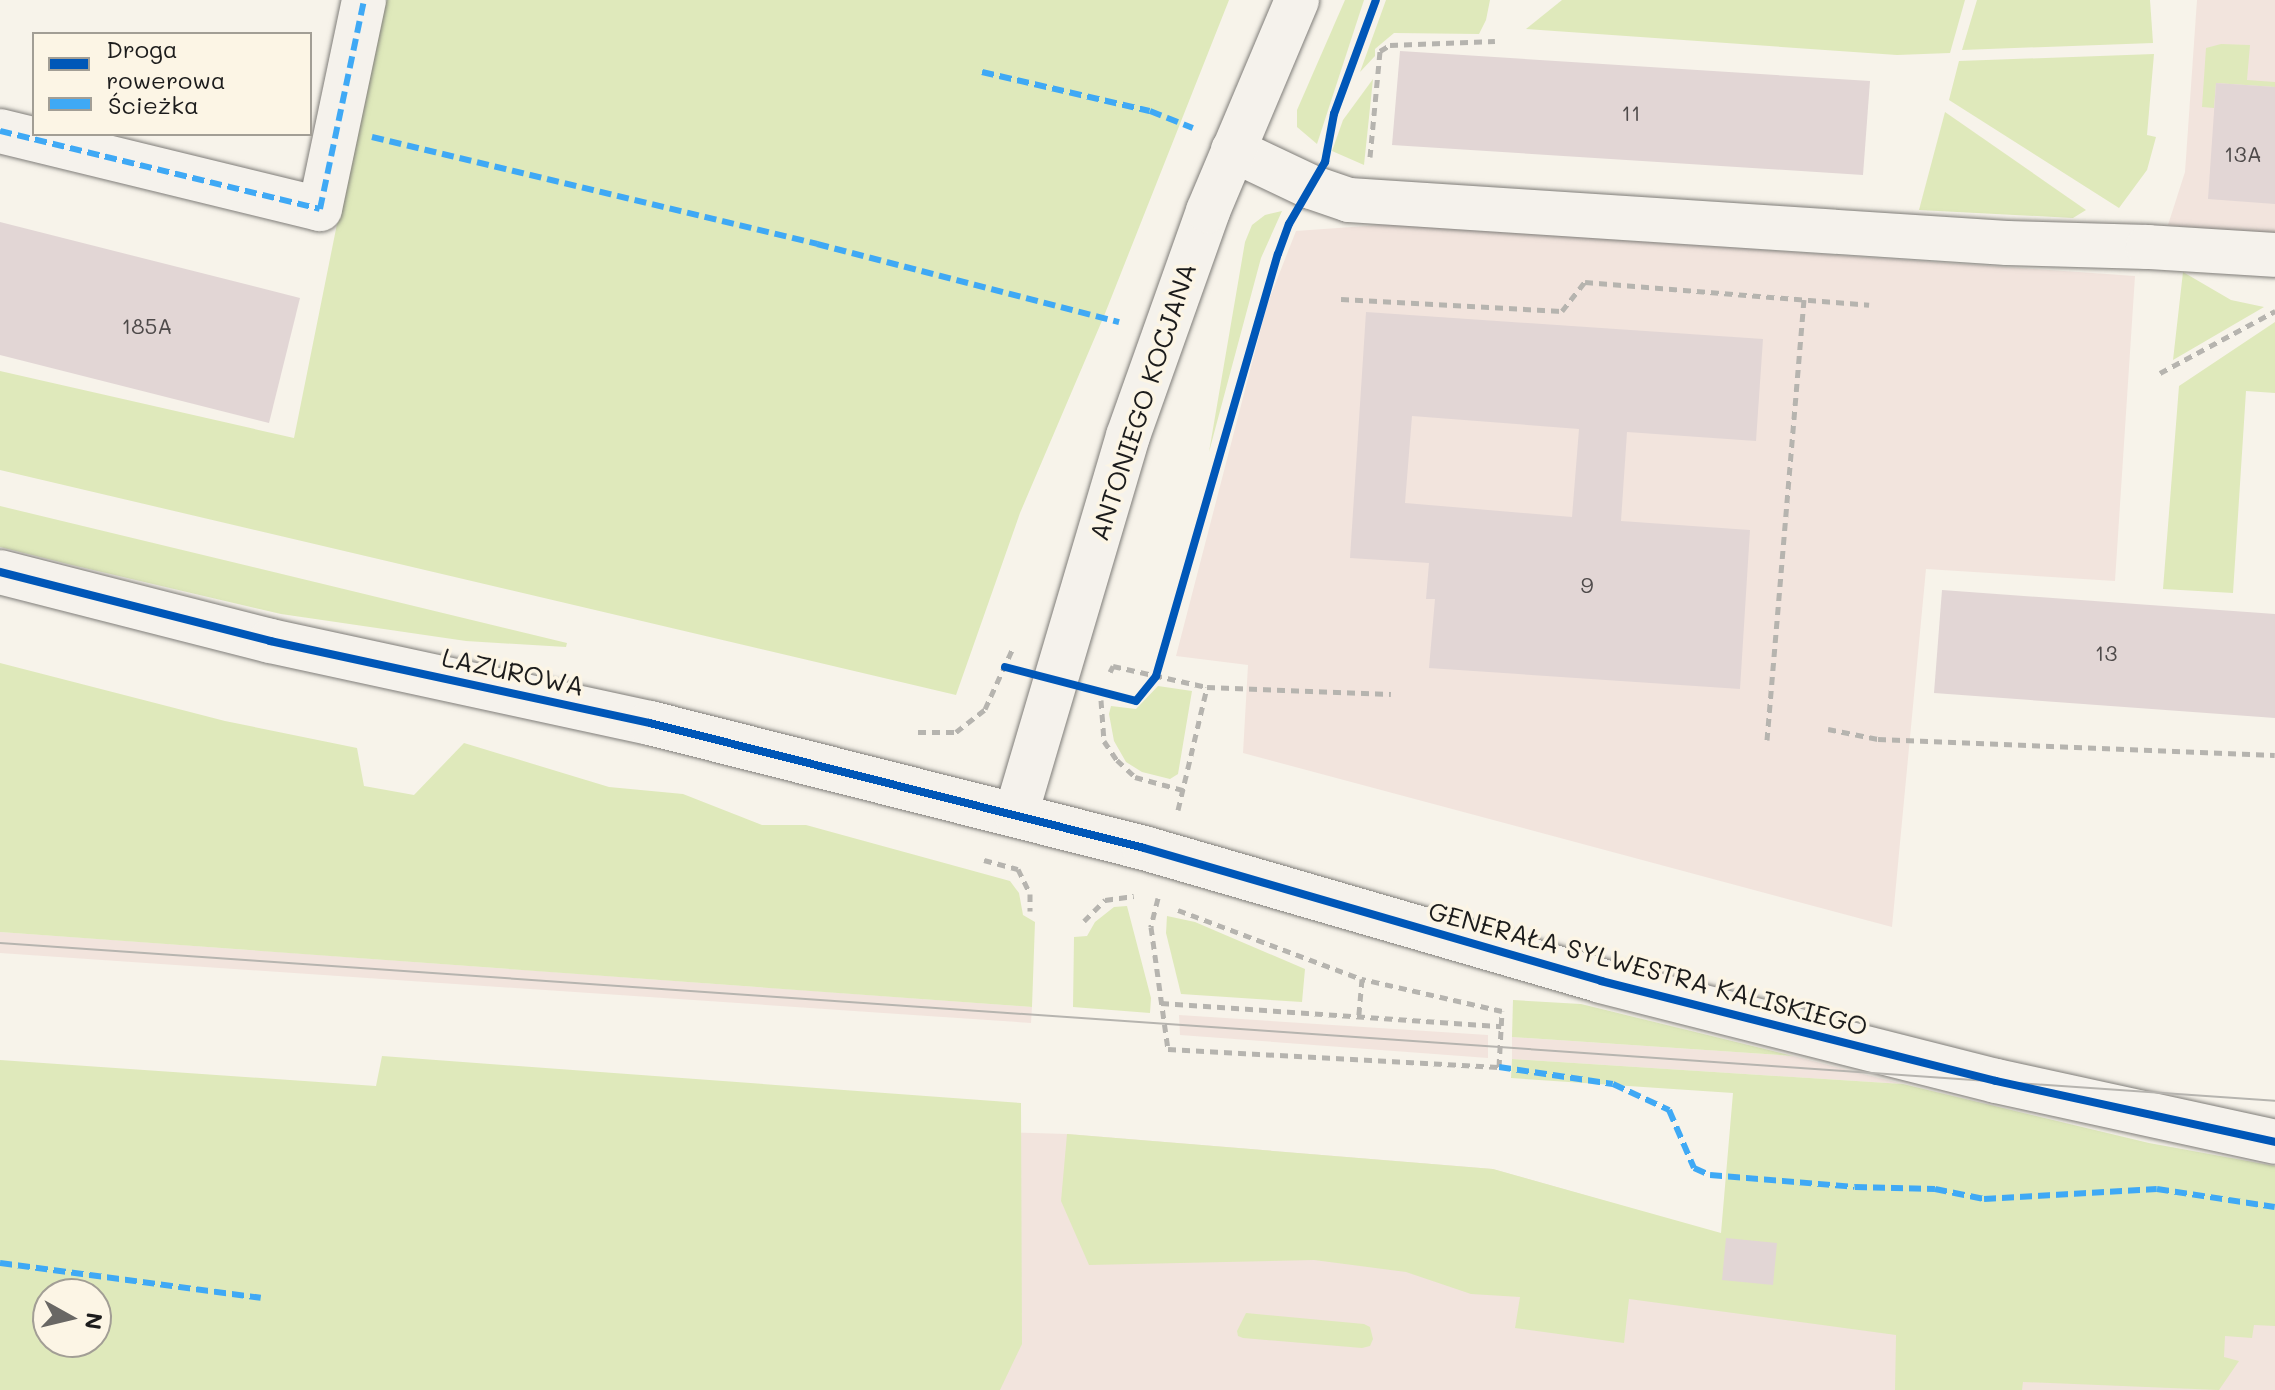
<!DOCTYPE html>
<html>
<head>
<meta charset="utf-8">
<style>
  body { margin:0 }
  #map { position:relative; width:2275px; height:1390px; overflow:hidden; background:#f7f3ea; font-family:Mali,sans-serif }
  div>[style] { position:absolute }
  .built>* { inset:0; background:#f2e4dd }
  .green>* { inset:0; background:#dfe9bb }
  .building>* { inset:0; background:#e2d6d5 }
  .path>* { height:5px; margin-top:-2.5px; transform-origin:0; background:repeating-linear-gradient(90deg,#b6b4af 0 8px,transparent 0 14px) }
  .roads { filter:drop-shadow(0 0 2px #7f7d79) drop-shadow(0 0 2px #7f7d79) }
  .minor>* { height:44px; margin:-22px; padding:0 22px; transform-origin:22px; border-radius:22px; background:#f5f2ec }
  .tertiary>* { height:44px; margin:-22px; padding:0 22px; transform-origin:22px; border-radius:22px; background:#f5f2ec }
  .tram>* { height:2px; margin:-1px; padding:0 1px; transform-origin:1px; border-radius:1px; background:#b6b4af }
  .quiet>* { height:6px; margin-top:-3px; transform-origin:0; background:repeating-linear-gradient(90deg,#3fa9f5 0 12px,transparent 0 18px) }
  .cycleway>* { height:8px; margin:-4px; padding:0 4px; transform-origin:4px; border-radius:4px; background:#0057b8 }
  span { translate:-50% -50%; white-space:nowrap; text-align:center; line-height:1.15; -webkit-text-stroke:7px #fcf5e5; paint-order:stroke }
  .number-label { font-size:22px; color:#4e4a4a }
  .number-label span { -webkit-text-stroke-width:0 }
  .street-label { font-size:26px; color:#1c1c1c }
  .legend { position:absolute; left:32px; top:32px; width:280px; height:104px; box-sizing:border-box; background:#fcf5e5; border:2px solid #a29e95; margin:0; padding:10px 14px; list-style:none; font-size:24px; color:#1c1c1c }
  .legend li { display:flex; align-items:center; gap:16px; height:40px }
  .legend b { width:40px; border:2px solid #a29e95 }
  .north { position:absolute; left:32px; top:1278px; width:80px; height:80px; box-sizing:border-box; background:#fcf5e5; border:2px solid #a29e95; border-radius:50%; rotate:98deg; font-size:22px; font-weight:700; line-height:32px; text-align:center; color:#1c1c1c }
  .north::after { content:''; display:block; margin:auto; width:28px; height:36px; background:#696764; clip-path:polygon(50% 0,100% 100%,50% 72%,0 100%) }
</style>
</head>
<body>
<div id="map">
  <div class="built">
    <i style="clip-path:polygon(2197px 0,2275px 0,2275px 236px,2168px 225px,2185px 172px)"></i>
    <i style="clip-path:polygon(1393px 224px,2135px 276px,2115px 581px,1926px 569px,1892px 927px,1243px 753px,1248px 665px,1176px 656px,1267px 305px,1296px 231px)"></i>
    <i style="clip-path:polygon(0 932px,113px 940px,1032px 1007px,1031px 1023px,0 953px)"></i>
    <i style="clip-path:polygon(1179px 1015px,1488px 1035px,1488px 1058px,1180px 1035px)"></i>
    <i style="clip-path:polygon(1512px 1037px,1793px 1056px,1903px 1084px,1512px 1059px)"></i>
    <i style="clip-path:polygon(968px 1131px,1067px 1134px,1493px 1169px,1721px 1234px,2275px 1275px,2275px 1390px,352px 1390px)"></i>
  </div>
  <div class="green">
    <i style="clip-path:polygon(382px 0,1229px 0,1104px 316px,1020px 513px,956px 695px,0 470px,0 371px,294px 438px)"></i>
    <i style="clip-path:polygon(1345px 0,1364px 0,1317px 144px,1297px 127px,1297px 110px)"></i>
    <i style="clip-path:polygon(1386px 0,1490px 0,1486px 20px,1479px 34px,1394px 33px,1375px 49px,1375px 56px,1360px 72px)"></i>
    <i style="clip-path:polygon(1562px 0,1965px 0,1950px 53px,1897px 55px,1526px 29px)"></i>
    <i style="clip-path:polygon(1977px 0,2150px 0,2153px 43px,1962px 50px)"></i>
    <i style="clip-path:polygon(2221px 44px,2250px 45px,2247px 80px,2275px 82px,2275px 87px,2216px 83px,2214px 108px,2202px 107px,2206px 48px)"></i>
    <i style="clip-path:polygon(2154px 54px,2147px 135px,2156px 137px,2147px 170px,2119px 208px,1949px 100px,1959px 61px)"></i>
    <i style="clip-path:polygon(1373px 79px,1364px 165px,1332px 151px,1343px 120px)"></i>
    <i style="clip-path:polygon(1945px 112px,2086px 210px,2073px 218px,1919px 210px)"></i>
    <i style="clip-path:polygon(1282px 211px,1261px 258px,1209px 452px,1245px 242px,1252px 225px,1265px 215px)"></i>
    <i style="clip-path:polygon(2183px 272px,2231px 300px,2264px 307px,2173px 360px)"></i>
    <i style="clip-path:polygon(2275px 322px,2275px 393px,2246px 391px,2233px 593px,2163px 589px,2179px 386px)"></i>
    <i style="clip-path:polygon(0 506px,567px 643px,566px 647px,466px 641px,281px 614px,72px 565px,0 547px)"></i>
    <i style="clip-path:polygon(0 663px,225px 721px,357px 748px,364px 786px,414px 795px,464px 743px,609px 787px,683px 794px,762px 825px,806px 825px,1010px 881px,1019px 893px,1023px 915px,1035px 922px,1032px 1007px,0 932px)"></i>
    <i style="clip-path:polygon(1158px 686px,1192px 691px,1178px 774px,1170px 779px,1142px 772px,1126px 762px,1114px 741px,1109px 714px,1111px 706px,1136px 709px)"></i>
    <i style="clip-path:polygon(1127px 906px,1151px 998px,1150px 1013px,1073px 1007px,1074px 937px,1087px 936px,1095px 922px,1114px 907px)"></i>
    <i style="clip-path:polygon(1167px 916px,1195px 922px,1305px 969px,1302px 1002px,1181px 994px,1166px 933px)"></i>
    <i style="clip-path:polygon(1513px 1000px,1581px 1004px,1793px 1056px,1512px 1037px)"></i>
    <i style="clip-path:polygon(evenodd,382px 1056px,1021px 1103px,1022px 1344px,1000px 1390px,0 1390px,0 1060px,376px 1086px,382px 1056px,48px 1294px,96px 1294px,96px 1342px,48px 1342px,48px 1294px)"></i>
    <i style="clip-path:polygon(1512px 1059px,1903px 1084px,2149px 1143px,2275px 1166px,2275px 1326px,2254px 1325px,2252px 1338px,2225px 1336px,2224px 1357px,2239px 1361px,2219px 1390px,2023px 1382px,2022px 1390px,1895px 1390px,1896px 1335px,1629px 1299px,1624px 1343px,1515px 1328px,1520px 1297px,1471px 1294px,1406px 1272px,1314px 1260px,1089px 1265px,1061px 1201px,1067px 1134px,1493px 1169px,1721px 1233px,1733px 1093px,1511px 1078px)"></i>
    <i style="clip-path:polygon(1246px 1313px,1364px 1324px,1370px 1327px,1373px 1339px,1370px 1346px,1362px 1348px,1243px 1338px,1238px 1336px,1237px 1331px)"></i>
  </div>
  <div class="building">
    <i style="clip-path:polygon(1400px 51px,1870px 81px,1863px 175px,1392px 145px)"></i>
    <i style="clip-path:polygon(2216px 83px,2275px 87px,2275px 204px,2208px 199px)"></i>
    <i style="clip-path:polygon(0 222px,300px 298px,269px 423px,0 355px)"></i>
    <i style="clip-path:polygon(evenodd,1366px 312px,1763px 339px,1756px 441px,1627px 432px,1621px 521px,1750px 530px,1740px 689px,1429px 668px,1435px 599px,1426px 599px,1429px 563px,1350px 558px,1366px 312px,1412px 416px,1579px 429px,1572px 517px,1405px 503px,1412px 416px)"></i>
    <i style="clip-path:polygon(1942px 590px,2275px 614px,2275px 718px,1934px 693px)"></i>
    <i style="clip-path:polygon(1726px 1238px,1777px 1243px,1773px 1285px,1722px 1280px)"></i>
  </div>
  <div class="path">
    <i style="left:1370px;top:157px;width:106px;rotate:-84.6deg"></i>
    <i style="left:1380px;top:51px;width:12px;rotate:-31deg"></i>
    <i style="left:1390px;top:45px;width:105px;rotate:-2.2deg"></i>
    <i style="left:1341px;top:299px;width:221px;rotate:3.1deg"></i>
    <i style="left:1562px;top:311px;width:37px;rotate:-52deg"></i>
    <i style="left:1585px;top:282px;width:285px;rotate:4.6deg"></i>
    <i style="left:2160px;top:373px;width:131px;rotate:-28.3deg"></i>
    <i style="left:1110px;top:672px;width:7px;rotate:-63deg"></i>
    <i style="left:1113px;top:666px;width:96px;rotate:12.6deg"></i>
    <i style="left:1207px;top:687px;width:184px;rotate:2.2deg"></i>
    <i style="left:1101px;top:700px;width:41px;rotate:85.8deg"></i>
    <i style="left:1104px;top:741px;width:23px;rotate:56deg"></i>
    <i style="left:1117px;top:760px;width:25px;rotate:43deg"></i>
    <i style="left:1135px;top:777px;width:50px;rotate:15.2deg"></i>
    <i style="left:1828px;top:729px;width:51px;rotate:11.3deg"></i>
    <i style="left:1878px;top:739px;width:397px;rotate:2.3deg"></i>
    <i style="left:918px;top:732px;width:38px"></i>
    <i style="left:956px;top:732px;width:37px;rotate:-38deg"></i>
    <i style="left:985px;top:709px;width:65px;rotate:-65.4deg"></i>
    <i style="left:1767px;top:740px;width:442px;rotate:-85.2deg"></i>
    <i style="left:1178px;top:810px;width:126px;rotate:-76.7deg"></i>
    <i style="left:984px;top:860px;width:35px;rotate:15deg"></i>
    <i style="left:1018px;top:869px;width:28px;rotate:64deg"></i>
    <i style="left:1030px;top:894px;width:17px;rotate:90deg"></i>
    <i style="left:1158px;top:898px;width:30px;rotate:104deg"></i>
    <i style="left:1151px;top:927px;width:123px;rotate:82.1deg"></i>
    <i style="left:1168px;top:1049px;width:331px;rotate:3.1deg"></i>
    <i style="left:1499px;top:1067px;width:56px;rotate:-86.9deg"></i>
    <i style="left:1502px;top:1011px;width:144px;rotate:-167.1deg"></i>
    <i style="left:1178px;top:910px;width:197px;rotate:20.6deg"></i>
    <i style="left:1362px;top:979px;width:36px;rotate:95deg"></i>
    <i style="left:1084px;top:921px;width:30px;rotate:-45deg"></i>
    <i style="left:1105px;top:900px;width:29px;rotate:-8deg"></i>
    <i style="left:1161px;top:1003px;width:341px;rotate:3.9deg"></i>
  </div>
  <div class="roads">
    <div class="minor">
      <i style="left:0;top:131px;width:329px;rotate:13.7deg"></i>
      <i style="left:320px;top:209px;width:214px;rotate:-78.1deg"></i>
      <i style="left:1233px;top:150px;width:86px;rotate:25.4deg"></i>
      <i style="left:1311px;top:187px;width:40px;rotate:18.9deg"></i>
      <i style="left:1349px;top:200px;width:659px;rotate:3.74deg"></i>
      <i style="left:2007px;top:243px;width:141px;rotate:1.6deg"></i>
      <i style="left:2148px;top:247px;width:127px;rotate:3.6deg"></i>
    </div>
    <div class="tertiary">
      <i style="left:0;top:572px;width:279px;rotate:14.3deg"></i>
      <i style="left:270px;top:641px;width:389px;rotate:12.2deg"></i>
      <i style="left:650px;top:723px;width:510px;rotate:14.2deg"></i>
      <i style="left:1144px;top:848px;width:476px;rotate:16.2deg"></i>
      <i style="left:1601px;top:981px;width:407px;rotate:14.2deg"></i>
      <i style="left:1996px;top:1081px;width:286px;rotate:12.3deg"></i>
      <i style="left:1016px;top:814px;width:394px;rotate:-73.5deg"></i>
      <i style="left:1128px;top:436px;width:239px;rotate:-70.4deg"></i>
      <i style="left:1208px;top:211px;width:229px;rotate:-67.1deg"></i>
    </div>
  </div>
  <div class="tram">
    <i style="left:0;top:943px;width:2280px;rotate:3.97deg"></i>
  </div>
  <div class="quiet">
    <i style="left:982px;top:72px;width:172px;rotate:13.1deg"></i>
    <i style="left:1150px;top:111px;width:46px;rotate:21.6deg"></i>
    <i style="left:0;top:131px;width:329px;rotate:13.7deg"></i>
    <i style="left:320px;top:209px;width:214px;rotate:-78.1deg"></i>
    <i style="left:372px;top:137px;width:458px;rotate:13.5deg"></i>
    <i style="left:817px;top:244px;width:312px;rotate:14.5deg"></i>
    <i style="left:1499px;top:1067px;width:115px;rotate:8.5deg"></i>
    <i style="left:1613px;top:1084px;width:62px;rotate:24.9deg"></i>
    <i style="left:1669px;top:1110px;width:63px;rotate:66.7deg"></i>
    <i style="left:1694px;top:1168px;width:17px;rotate:24deg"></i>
    <i style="left:1710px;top:1175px;width:145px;rotate:4.7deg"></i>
    <i style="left:1855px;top:1187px;width:80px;rotate:1.4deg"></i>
    <i style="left:1935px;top:1189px;width:50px;rotate:11.5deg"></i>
    <i style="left:1984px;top:1199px;width:173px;rotate:-3.3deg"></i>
    <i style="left:2157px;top:1189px;width:119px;rotate:8.7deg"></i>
    <i style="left:0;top:1263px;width:263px;rotate:7.6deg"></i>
  </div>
  <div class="cycleway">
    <i style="left:0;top:572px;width:279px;rotate:14.3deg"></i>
    <i style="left:270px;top:641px;width:389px;rotate:12.2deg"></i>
    <i style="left:650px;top:723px;width:510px;rotate:14.2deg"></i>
    <i style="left:1144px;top:848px;width:476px;rotate:16.2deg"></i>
    <i style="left:1601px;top:981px;width:407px;rotate:14.2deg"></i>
    <i style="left:1996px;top:1081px;width:286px;rotate:12.3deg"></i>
    <i style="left:1005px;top:667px;width:135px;rotate:14.5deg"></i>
    <i style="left:1136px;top:701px;width:32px;rotate:-51deg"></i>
    <i style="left:1156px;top:676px;width:439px;rotate:-73.9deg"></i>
    <i style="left:1278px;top:254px;width:32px;rotate:-70deg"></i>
    <i style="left:1289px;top:224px;width:72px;rotate:-59.9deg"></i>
    <i style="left:1325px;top:162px;width:49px;rotate:-79.4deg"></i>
    <i style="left:1334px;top:114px;width:121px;rotate:-69.8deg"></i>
  </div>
  <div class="number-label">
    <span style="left:1631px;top:113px">11</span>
    <span style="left:2243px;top:154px">13A</span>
    <span style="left:147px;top:326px">185A</span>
    <span style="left:1587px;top:585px">9</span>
    <span style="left:2106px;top:653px">13</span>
  </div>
  <div class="street-label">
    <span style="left:1143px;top:402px;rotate:-72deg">ANTONIEGO KOCJANA</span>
    <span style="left:513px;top:672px;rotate:12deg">LAZUROWA</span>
    <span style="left:1648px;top:969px;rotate:15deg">GENERAŁA SYLWESTRA KALISKIEGO</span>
  </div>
  <ul class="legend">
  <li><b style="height:10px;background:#0057b8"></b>Droga rowerowa</li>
  <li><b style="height:10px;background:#3fa9f5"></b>Ścieżka</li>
  </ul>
  <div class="north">N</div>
</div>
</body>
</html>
